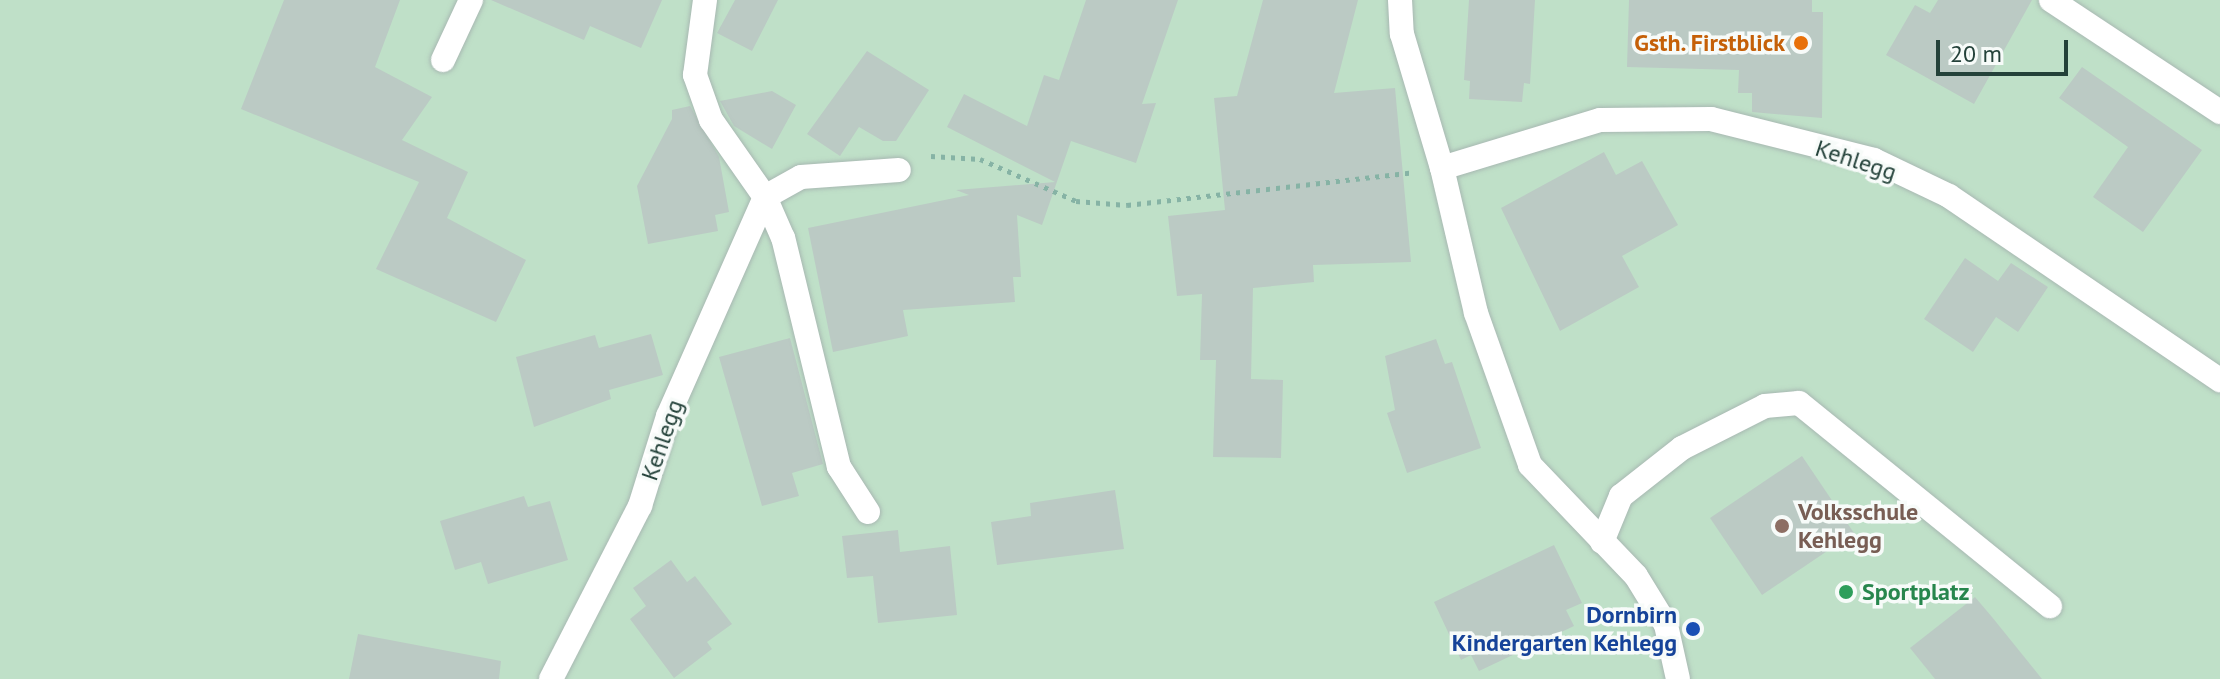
<!DOCTYPE html>
<html>
<head>
<meta charset="utf-8">
<style>
  body { margin:0 }
  #map { position:relative; width:2220px; height:679px; overflow:hidden; background:#e6efeb; font-family:"PT Sans",sans-serif }
  div>[style] { position:absolute }
  .green>* { inset:0; background:#bfe0c8 }
  .building>* { inset:0; background:#bbcac4 }
  .path>* { height:5px; margin-top:-2.5px; transform-origin:0; background:repeating-linear-gradient(90deg,#86b3a5 0 4px,transparent 0 10px) }
  .roads { filter:drop-shadow(0 0 2px #a8b8b2) drop-shadow(0 0 2px #a8b8b2) }
  .minor>* { height:24px; margin:-12px; padding:0 12px; transform-origin:12px; border-radius:12px; background:#fff }
  .dots>* { width:22px; height:22px; translate:-50% -50%; box-sizing:border-box; border:4px solid #f7fbf9; border-radius:50% }
  span { translate:-50% -50%; white-space:nowrap; text-align:center; line-height:1.15; -webkit-text-stroke:7px #f7fbf9; paint-order:stroke }
  .food-label { font-size:24px; color:#c56008; font-weight:700 }
  .right { translate:-100% -50%; text-align:right }
  .street-label { font-size:24px; color:#24423a }
  .education-label { font-size:24px; color:#785e54; font-weight:700 }
  .left { translate:0 -50%; text-align:left }
  .leisure-label { font-size:24px; color:#27864d; font-weight:700 }
  .transit-label { font-size:24px; color:#164399; font-weight:700 }
  .scale { position:absolute; left:1936px; top:40px; width:132px; height:36px; box-sizing:border-box; border:4px solid #24423a; border-top:0; padding-left:10px; font-size:24px; line-height:28px; white-space:nowrap; color:#24423a; -webkit-text-stroke:6px #f7fbf9; paint-order:stroke }
</style>
</head>
<body>
<div id="map">
  <div class="green">
    <i style="clip-path:polygon(0 0,2220px 0,2220px 679px,0 679px)"></i>
  </div>
  <div class="building">
    <i style="clip-path:polygon(284px 0,400px 0,375px 67px,432px 97px,402px 140px,468px 172px,447px 218px,526px 260px,496px 322px,376px 269px,419px 182px,241px 109px)"></i>
    <i style="clip-path:polygon(491px 0,662px 0,641px 48px,590px 26px,584px 40px)"></i>
    <i style="clip-path:polygon(735px 0,778px 0,752px 51px,717px 33px)"></i>
    <i style="clip-path:polygon(1086px 0,1178px 0,1142px 104px,1156px 103px,1136px 163px,1071px 141px,1042px 225px,1017px 215px,1021px 277px,1013px 277px,1015px 302px,903px 310px,908px 336px,833px 352px,808px 228px,969px 195px,956px 190px,1055px 182px,947px 127px,964px 94px,1027px 126px,1044px 75px,1059px 80px)"></i>
    <i style="clip-path:polygon(1263px 0,1358px 0,1334px 93px,1395px 88px,1411px 262px,1313px 265px,1314px 282px,1253px 288px,1251px 379px,1283px 380px,1281px 458px,1213px 457px,1216px 360px,1200px 360px,1202px 294px,1177px 296px,1168px 216px,1225px 210px,1214px 98px,1237px 96px)"></i>
    <i style="clip-path:polygon(1469px 0,1535px 0,1530px 84px,1524px 83px,1522px 102px,1469px 99px,1470px 81px,1464px 80px)"></i>
    <i style="clip-path:polygon(1629px 0,1812px 0,1812px 12px,1823px 12px,1822px 118px,1752px 112px,1752px 93px,1738px 93px,1739px 70px,1627px 67px)"></i>
    <i style="clip-path:polygon(1938px 0,2032px 0,1974px 104px,1886px 55px,1915px 5px,1930px 13px)"></i>
    <i style="clip-path:polygon(867px 51px,929px 90px,896px 141px,883px 141px,859px 127px,840px 156px,807px 134px)"></i>
    <i style="clip-path:polygon(2082px 67px,2202px 150px,2143px 232px,2093px 197px,2128px 147px,2059px 98px)"></i>
    <i style="clip-path:polygon(772px 91px,796px 105px,772px 149px,734px 126px,720px 101px)"></i>
    <i style="clip-path:polygon(690px 106px,719px 157px,729px 212px,715px 215px,718px 231px,648px 244px,637px 186px,672px 119px,672px 110px)"></i>
    <i style="clip-path:polygon(1604px 152px,1616px 175px,1642px 161px,1678px 225px,1622px 256px,1639px 287px,1560px 331px,1501px 208px)"></i>
    <i style="clip-path:polygon(1965px 258px,1998px 281px,2011px 263px,2048px 287px,2018px 332px,1996px 317px,1973px 352px,1924px 319px)"></i>
    <i style="clip-path:polygon(651px 334px,663px 375px,609px 390px,611px 399px,534px 427px,516px 357px,595px 335px,599px 348px)"></i>
    <i style="clip-path:polygon(790px 338px,823px 464px,792px 473px,799px 496px,762px 506px,719px 357px)"></i>
    <i style="clip-path:polygon(1436px 339px,1445px 364px,1452px 362px,1481px 448px,1407px 473px,1387px 413px,1395px 410px,1385px 356px)"></i>
    <i style="clip-path:polygon(1802px 456px,1854px 533px,1762px 595px,1710px 518px)"></i>
    <i style="clip-path:polygon(1115px 490px,1124px 549px,997px 565px,991px 522px,1031px 516px,1030px 503px)"></i>
    <i style="clip-path:polygon(524px 496px,528px 507px,550px 501px,568px 560px,488px 584px,481px 562px,455px 570px,440px 521px)"></i>
    <i style="clip-path:polygon(898px 530px,900px 552px,950px 546px,957px 615px,878px 623px,873px 576px,847px 578px,842px 536px)"></i>
    <i style="clip-path:polygon(1554px 545px,1582px 603px,1566px 610px,1574px 626px,1479px 671px,1471px 655px,1461px 660px,1434px 602px)"></i>
    <i style="clip-path:polygon(671px 560px,687px 582px,695px 576px,732px 624px,707px 642px,712px 649px,674px 678px,630px 619px,646px 606px,633px 588px)"></i>
    <i style="clip-path:polygon(1975px 597px,1992px 617px,2042px 679px,1935px 679px,1910px 648px)"></i>
    <i style="clip-path:polygon(358px 634px,501px 661px,499px 679px,349px 679px)"></i>
  </div>
  <div class="path">
    <i style="left:931px;top:156px;width:49px;rotate:3.5deg"></i>
    <i style="left:980px;top:159px;width:105px;rotate:23.6deg"></i>
    <i style="left:1076px;top:201px;width:51px;rotate:4.5deg"></i>
    <i style="left:1127px;top:205px;width:284px;rotate:-6.5deg"></i>
  </div>
  <div class="roads">
    <div class="minor">
      <i style="left:1400px;top:0;width:34px;rotate:87deg"></i>
      <i style="left:1402px;top:34px;width:140px;rotate:73.4deg"></i>
      <i style="left:1442px;top:168px;width:149px;rotate:76.8deg"></i>
      <i style="left:1476px;top:313px;width:161px;rotate:70.4deg"></i>
      <i style="left:1530px;top:465px;width:153px;rotate:46.3deg"></i>
      <i style="left:1636px;top:576px;width:57px;rotate:58.5deg"></i>
      <i style="left:1666px;top:625px;width:55px;rotate:77.5deg"></i>
      <i style="left:2051px;top:0;width:203px;rotate:33.5deg"></i>
      <i style="left:443px;top:60px;width:66px;rotate:-65deg"></i>
      <i style="left:1442px;top:168px;width:165px;rotate:-16.9deg"></i>
      <i style="left:1600px;top:120px;width:111px;rotate:-0.5deg"></i>
      <i style="left:1711px;top:119px;width:168px;rotate:14.1deg"></i>
      <i style="left:1874px;top:160px;width:83px;rotate:25.6deg"></i>
      <i style="left:1949px;top:196px;width:328px;rotate:34.2deg"></i>
      <i style="left:868px;top:512px;width:54px;rotate:-122.8deg"></i>
      <i style="left:839px;top:467px;width:236px;rotate:-103.7deg"></i>
      <i style="left:783px;top:238px;width:45px;rotate:-113.7deg"></i>
      <i style="left:765px;top:197px;width:41px;rotate:-29.1deg"></i>
      <i style="left:801px;top:177px;width:98px;rotate:-4.1deg"></i>
      <i style="left:1602px;top:542px;width:50px;rotate:-67.6deg"></i>
      <i style="left:1621px;top:496px;width:78px;rotate:-38.2deg"></i>
      <i style="left:1682px;top:448px;width:93px;rotate:-26.8deg"></i>
      <i style="left:1765px;top:406px;width:34px;rotate:-5deg"></i>
      <i style="left:1799px;top:403px;width:323px;rotate:39deg"></i>
      <i style="left:551px;top:679px;width:195px;rotate:-62.8deg"></i>
      <i style="left:640px;top:506px;width:94px;rotate:-72.7deg"></i>
      <i style="left:668px;top:416px;width:240px;rotate:-66.1deg"></i>
      <i style="left:765px;top:197px;width:94px;rotate:-125deg"></i>
      <i style="left:711px;top:120px;width:48px;rotate:-109.6deg"></i>
      <i style="left:695px;top:75px;width:76px;rotate:-82.4deg"></i>
    </div>
  </div>
  <div class="dots">
    <i style="left:1801px;top:43px;background:#e8710a"></i>
    <i style="left:1782px;top:526px;background:#8d6e63"></i>
    <i style="left:1846px;top:592px;background:#2e9e5b"></i>
    <i style="left:1693px;top:629px;background:#1a4fb4"></i>
  </div>
  <div class="food-label">
    <span class="right" style="left:1785px;top:43px">Gsth. Firstblick</span>
  </div>
  <div class="street-label">
    <span style="left:1856px;top:160px;rotate:18deg">Kehlegg</span>
    <span style="left:662px;top:440px;rotate:-71deg">Kehlegg</span>
  </div>
  <div class="education-label">
    <span class="left" style="left:1798px;top:526px">Volksschule<br>Kehlegg</span>
  </div>
  <div class="leisure-label">
    <span class="left" style="left:1862px;top:592px">Sportplatz</span>
  </div>
  <div class="transit-label">
    <span class="right" style="left:1677px;top:629px">Dornbirn<br>Kindergarten Kehlegg</span>
  </div>
  <div class="scale">20 m</div>
</div>
</body>
</html>
